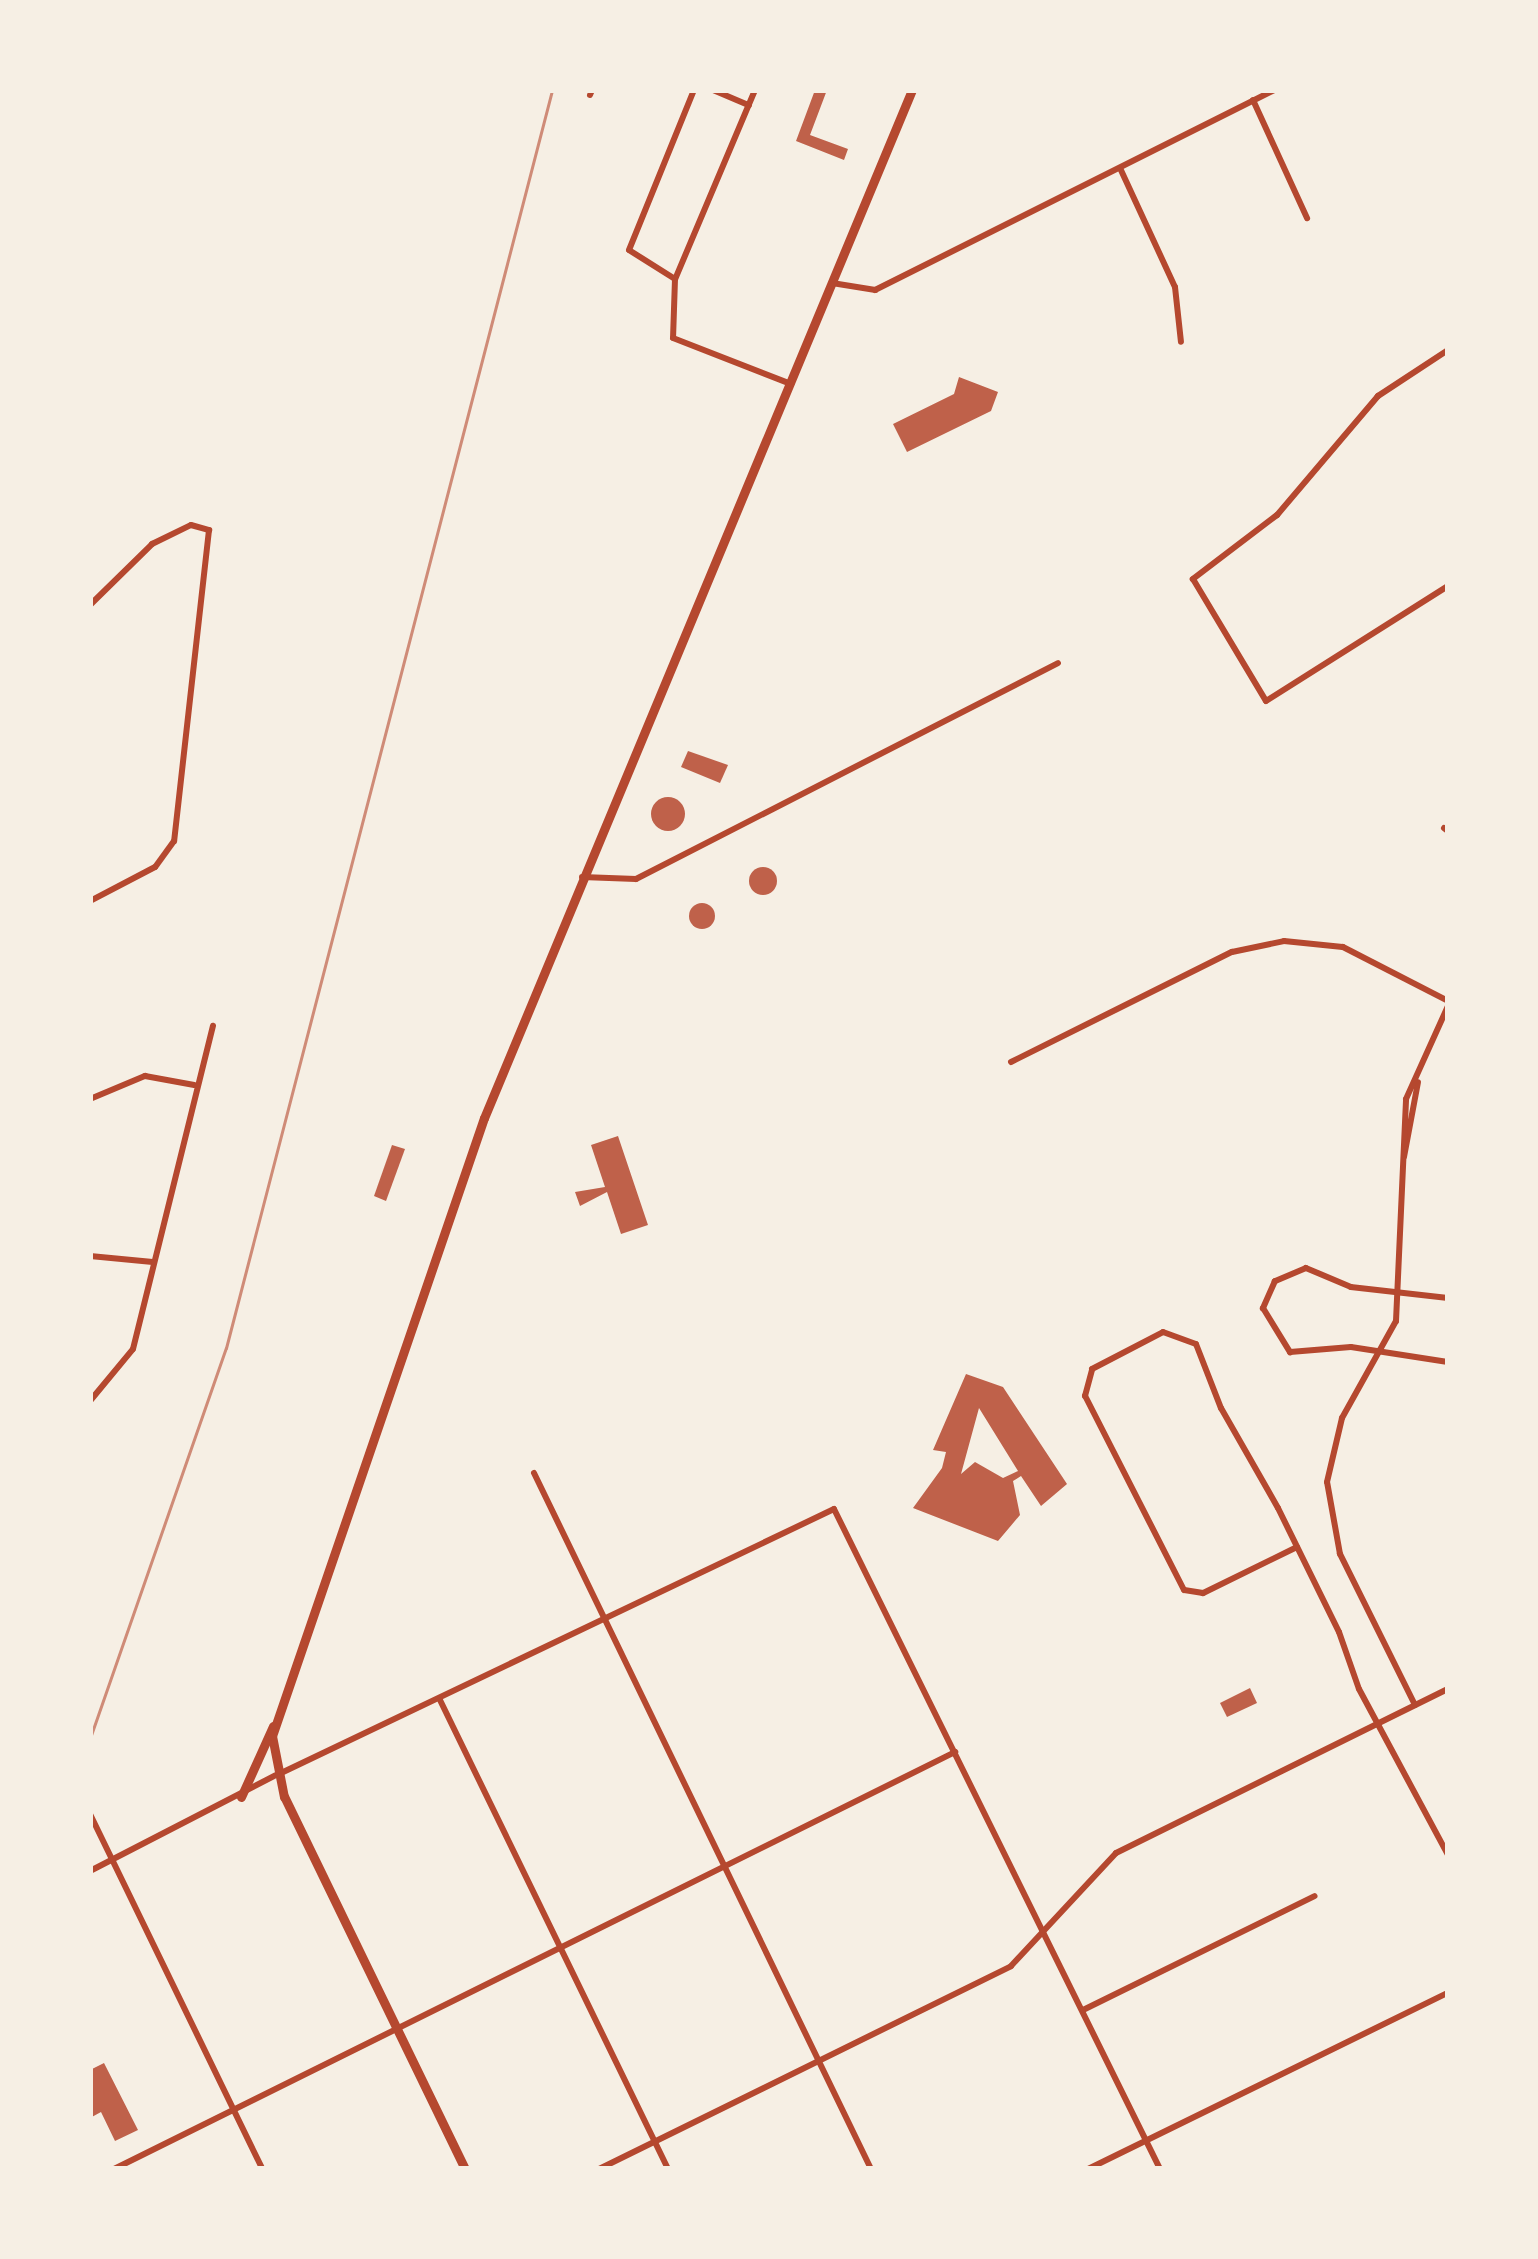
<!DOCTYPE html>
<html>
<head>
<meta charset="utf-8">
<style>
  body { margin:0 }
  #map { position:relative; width:1538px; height:2259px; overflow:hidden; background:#f6efe4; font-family:"Roboto Serif",serif }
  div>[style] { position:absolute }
  .building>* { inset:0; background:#bf614a }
  .round { border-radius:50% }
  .minor>* { height:6px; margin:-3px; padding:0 3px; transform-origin:3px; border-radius:3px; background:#b5482f }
  .tertiary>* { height:6px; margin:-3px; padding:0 3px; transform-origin:3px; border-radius:3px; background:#b5482f }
  .trunk>* { height:9px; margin:-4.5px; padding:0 4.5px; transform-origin:4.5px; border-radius:4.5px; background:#b5482f }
  .rail>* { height:3px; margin:-1.5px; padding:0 1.5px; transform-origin:1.5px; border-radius:1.5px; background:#cf8b77 }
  span { translate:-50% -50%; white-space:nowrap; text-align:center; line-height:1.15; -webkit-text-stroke:10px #f6efe4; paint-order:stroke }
  .frame { position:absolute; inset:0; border:93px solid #f6efe4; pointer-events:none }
</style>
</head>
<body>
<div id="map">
  <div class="building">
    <i style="clip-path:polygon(815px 90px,827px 90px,810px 135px,848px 149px,844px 160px,796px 141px)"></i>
    <i style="clip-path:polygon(959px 377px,998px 392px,991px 411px,907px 452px,893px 424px,954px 394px)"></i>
    <i style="clip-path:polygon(688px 751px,728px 765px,720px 783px,681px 767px)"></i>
    <i class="round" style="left:651px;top:797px;width:34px;height:34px"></i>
    <i class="round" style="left:749px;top:867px;width:28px;height:28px"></i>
    <i class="round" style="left:689px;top:903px;width:26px;height:26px"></i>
    <i style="clip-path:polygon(618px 1136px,648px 1225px,621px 1234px,607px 1192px,580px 1206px,575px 1192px,605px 1187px,591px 1145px)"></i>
    <i style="clip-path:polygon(392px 1145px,405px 1149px,386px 1201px,374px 1196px)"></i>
    <i style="clip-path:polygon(evenodd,966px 1374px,1003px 1387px,1067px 1484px,1041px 1506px,1021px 1476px,1013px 1481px,1020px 1515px,998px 1541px,913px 1508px,942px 1468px,946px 1452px,933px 1450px,966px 1374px,979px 1408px,1018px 1471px,1003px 1478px,975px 1462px,961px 1474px,979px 1408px)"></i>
    <i style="clip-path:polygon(1250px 1688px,1257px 1703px,1227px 1717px,1220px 1703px)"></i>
    <i style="clip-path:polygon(104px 2063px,138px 2130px,115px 2141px,101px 2112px,90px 2118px,90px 2070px)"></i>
  </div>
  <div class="minor">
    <i style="left:713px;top:90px;width:39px;rotate:23deg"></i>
    <i style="left:755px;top:90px;width:205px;rotate:112.9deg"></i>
    <i style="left:675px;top:279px;width:59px;rotate:91.9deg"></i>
    <i style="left:673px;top:338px;width:127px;rotate:21.3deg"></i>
    <i style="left:590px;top:95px;width:5px;rotate:-68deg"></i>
    <i style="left:1253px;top:100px;width:130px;rotate:65.4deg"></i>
    <i style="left:1120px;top:168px;width:131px;rotate:65.2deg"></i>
    <i style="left:1175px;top:287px;width:55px;rotate:83.8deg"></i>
    <i style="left:675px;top:279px;width:54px;rotate:-147.8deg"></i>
    <i style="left:629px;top:250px;width:173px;rotate:-67.9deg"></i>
    <i style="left:832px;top:283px;width:44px;rotate:9.2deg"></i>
    <i style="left:875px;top:290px;width:446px;rotate:-26.6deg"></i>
    <i style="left:1448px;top:350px;width:84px;rotate:146.7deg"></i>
    <i style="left:1378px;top:396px;width:156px;rotate:130.3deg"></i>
    <i style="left:1277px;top:515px;width:106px;rotate:142.7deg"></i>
    <i style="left:1193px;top:579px;width:142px;rotate:59.1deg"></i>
    <i style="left:1266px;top:701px;width:215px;rotate:-32.3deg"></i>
    <i style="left:90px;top:605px;width:87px;rotate:-44.5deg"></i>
    <i style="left:152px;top:544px;width:43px;rotate:-26deg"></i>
    <i style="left:191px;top:525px;width:19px;rotate:16deg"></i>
    <i style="left:209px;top:530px;width:313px;rotate:96.4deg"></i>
    <i style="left:174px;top:841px;width:32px;rotate:126deg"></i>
    <i style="left:155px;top:867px;width:73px;rotate:152.4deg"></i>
    <i style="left:1444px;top:828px;width:5px;rotate:37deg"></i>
    <i style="left:582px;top:877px;width:54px;rotate:2.1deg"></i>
    <i style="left:636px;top:879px;width:474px;rotate:-27.1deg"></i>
    <i style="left:1011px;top:1062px;width:247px;rotate:-26.5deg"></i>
    <i style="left:1232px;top:952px;width:53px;rotate:-11.9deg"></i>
    <i style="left:1284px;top:941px;width:59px;rotate:5.8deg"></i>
    <i style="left:1343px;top:947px;width:118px;rotate:27.2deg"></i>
    <i style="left:90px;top:1099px;width:60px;rotate:-22.7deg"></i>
    <i style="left:145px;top:1076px;width:50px;rotate:10.4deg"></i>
    <i style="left:1404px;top:1157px;width:76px;rotate:-79.4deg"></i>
    <i style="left:90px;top:1256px;width:63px;rotate:5.4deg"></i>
    <i style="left:1448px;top:1298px;width:98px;rotate:-173.5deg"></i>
    <i style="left:1351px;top:1287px;width:49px;rotate:-157.1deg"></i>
    <i style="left:1306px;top:1268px;width:34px;rotate:157deg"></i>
    <i style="left:1275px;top:1281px;width:30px;rotate:114deg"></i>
    <i style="left:1263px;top:1308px;width:52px;rotate:58.5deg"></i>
    <i style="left:1290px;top:1352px;width:61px;rotate:-4.7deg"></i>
    <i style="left:1351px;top:1347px;width:98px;rotate:8.8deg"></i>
    <i style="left:90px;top:1401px;width:67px;rotate:-50.4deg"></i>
    <i style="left:133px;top:1349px;width:333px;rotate:-76.1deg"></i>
    <i style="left:534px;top:1473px;width:773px;rotate:64.16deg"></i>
    <i style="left:1297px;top:1547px;width:105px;rotate:153.9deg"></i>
    <i style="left:1203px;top:1593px;width:19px;rotate:-171deg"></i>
    <i style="left:1184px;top:1590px;width:218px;rotate:-117deg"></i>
    <i style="left:1085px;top:1396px;width:28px;rotate:-75deg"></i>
    <i style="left:1092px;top:1369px;width:80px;rotate:-27.5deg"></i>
    <i style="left:1163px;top:1332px;width:35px;rotate:20deg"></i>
    <i style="left:1196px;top:1344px;width:69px;rotate:68.7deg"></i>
    <i style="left:1221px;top:1408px;width:115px;rotate:60.3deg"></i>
    <i style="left:1278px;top:1508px;width:138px;rotate:63.8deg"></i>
    <i style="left:1339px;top:1632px;width:60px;rotate:70.7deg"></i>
    <i style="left:1359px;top:1689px;width:188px;rotate:61.8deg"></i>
    <i style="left:440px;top:1700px;width:521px;rotate:64.07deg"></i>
    <i style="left:1415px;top:1705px;width:169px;rotate:-116.4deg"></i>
    <i style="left:1340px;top:1554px;width:73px;rotate:-100.2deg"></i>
    <i style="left:1327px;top:1482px;width:66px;rotate:-76.8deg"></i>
    <i style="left:1342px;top:1418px;width:111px;rotate:-60.9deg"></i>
    <i style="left:1396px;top:1321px;width:222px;rotate:-87.4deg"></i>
    <i style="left:1406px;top:1099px;width:102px;rotate:-65.7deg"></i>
    <i style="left:279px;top:1774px;width:615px;rotate:-25.52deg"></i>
    <i style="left:834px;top:1509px;width:736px;rotate:63.71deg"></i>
    <i style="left:1083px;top:2010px;width:258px;rotate:-26.2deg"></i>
    <i style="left:114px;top:2169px;width:939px;rotate:-26.37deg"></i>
    <i style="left:1088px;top:2169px;width:401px;rotate:-26.1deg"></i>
  </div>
  <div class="tertiary">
    <i style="left:90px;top:1814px;width:394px;rotate:64.1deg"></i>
    <i style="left:90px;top:1871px;width:209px;rotate:-27.3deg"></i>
    <i style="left:599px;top:2169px;width:459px;rotate:-26.2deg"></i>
    <i style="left:1011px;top:1966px;width:154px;rotate:-47.1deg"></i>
    <i style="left:1116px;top:1853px;width:370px;rotate:-26.3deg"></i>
  </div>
  <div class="trunk">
    <i style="left:241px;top:1797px;width:78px;rotate:-65.7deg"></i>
    <i style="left:465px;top:2169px;width:414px;rotate:-115.9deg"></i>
    <i style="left:284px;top:1797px;width:62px;rotate:-101.1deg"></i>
    <i style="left:272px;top:1736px;width:653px;rotate:-71.07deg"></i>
    <i style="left:484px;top:1118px;width:1114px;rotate:-67.4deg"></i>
  </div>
  <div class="rail">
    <i style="left:90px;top:1738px;width:413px;rotate:-70.8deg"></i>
    <i style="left:226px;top:1348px;width:1300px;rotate:-75.47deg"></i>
  </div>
  <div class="frame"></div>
</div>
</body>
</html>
